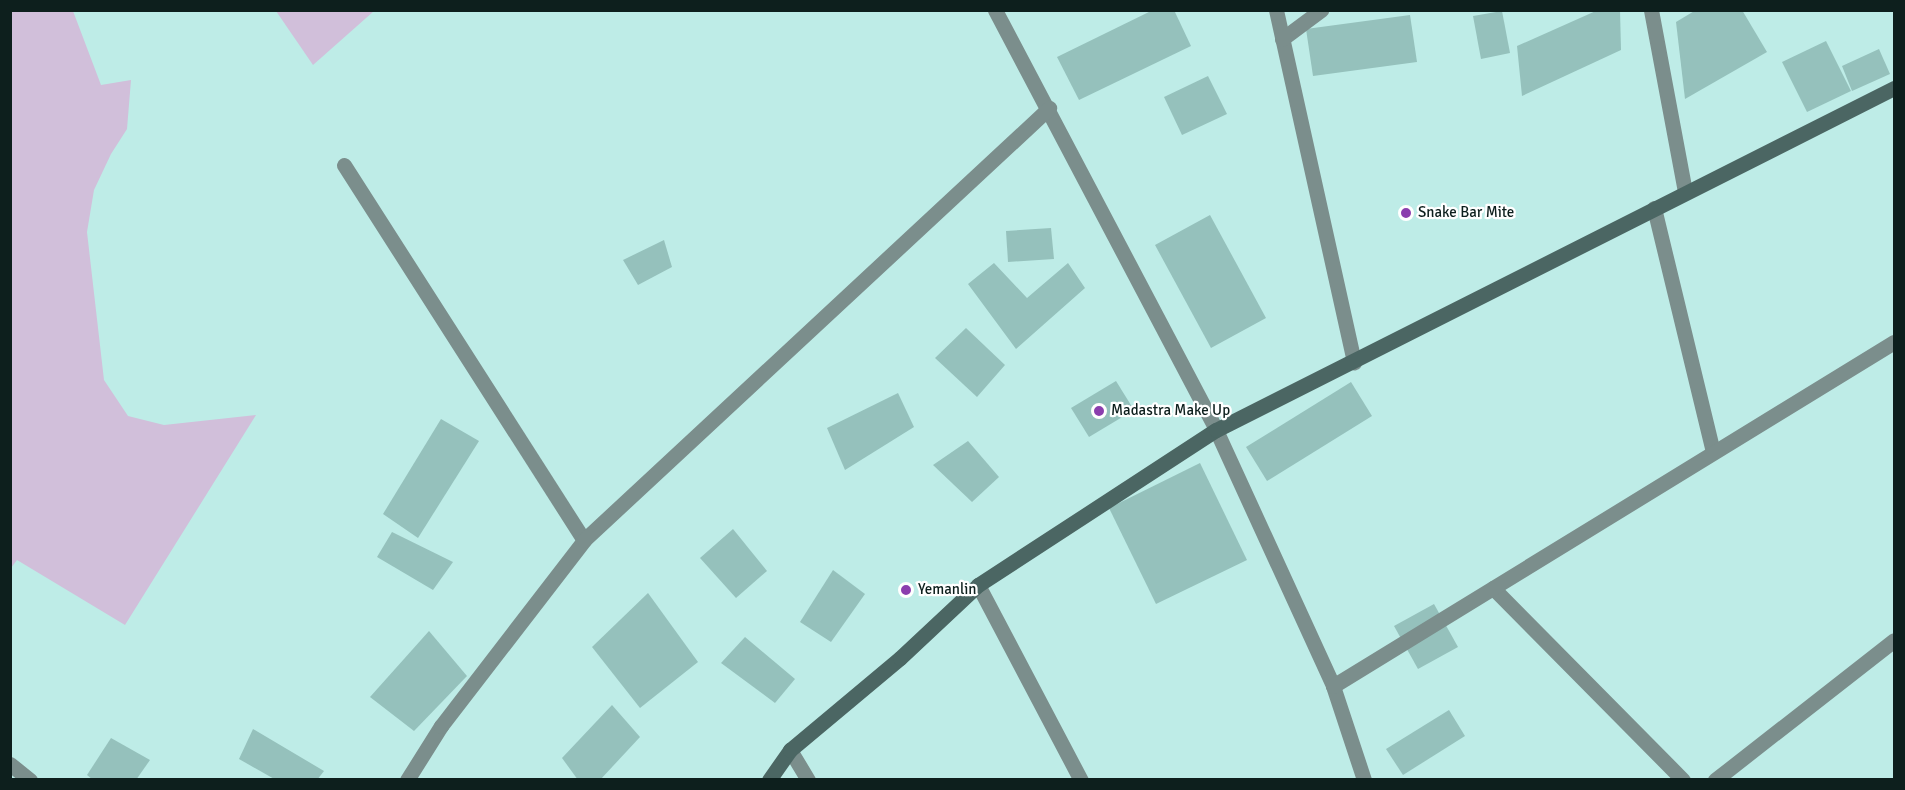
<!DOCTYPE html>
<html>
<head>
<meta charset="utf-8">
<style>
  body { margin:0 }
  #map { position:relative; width:1905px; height:790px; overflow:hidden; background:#beece7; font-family:Signika,sans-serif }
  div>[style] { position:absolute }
  .green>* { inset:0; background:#d1bfda }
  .building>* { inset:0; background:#95c1bc }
  .street>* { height:15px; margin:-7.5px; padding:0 7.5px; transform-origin:7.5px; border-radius:7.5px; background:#7b8e8c }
  .secondary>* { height:15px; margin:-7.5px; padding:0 7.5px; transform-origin:7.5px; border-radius:7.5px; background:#4b6663 }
  .dots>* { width:16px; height:16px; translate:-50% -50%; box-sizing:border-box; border:3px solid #fff; border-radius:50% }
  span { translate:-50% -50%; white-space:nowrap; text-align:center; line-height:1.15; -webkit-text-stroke:4.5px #fff; paint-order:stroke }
  .poi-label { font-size:15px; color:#0d1f1d }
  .left { translate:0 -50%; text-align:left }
  .frame { position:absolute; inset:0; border:12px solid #0d1f1d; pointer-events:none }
</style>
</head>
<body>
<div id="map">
  <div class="green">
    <i style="clip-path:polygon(11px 10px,73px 11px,101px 85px,131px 80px,127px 129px,111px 154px,94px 190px,87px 232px,104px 380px,128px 416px,164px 425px,256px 415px,125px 625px,17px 560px,11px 568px)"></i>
    <i style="clip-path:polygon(276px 11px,374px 11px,313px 65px)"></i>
  </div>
  <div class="building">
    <i style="clip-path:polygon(1153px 10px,1174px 10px,1191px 46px,1079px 100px,1057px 57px)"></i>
    <i style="clip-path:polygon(1598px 10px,1620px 10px,1621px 50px,1522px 96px,1517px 46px)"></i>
    <i style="clip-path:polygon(1696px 10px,1742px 10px,1767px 52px,1685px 99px,1676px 22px)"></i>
    <i style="clip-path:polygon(1502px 11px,1510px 53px,1481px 59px,1473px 16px)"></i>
    <i style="clip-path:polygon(1410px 15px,1417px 62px,1313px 76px,1306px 29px)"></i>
    <i style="clip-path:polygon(1826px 41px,1851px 91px,1807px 112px,1782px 62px)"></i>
    <i style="clip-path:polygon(1879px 49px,1890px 74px,1852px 91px,1842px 66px)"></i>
    <i style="clip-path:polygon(1208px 76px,1227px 114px,1182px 135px,1164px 97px)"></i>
    <i style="clip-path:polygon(1210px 215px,1266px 318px,1211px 348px,1155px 245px)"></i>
    <i style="clip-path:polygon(1051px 228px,1054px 259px,1008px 262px,1006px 231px)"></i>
    <i style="clip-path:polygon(664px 240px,672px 267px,638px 285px,623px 260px)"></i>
    <i style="clip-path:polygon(994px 263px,1027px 298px,1068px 263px,1085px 288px,1016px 349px,968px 284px)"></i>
    <i style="clip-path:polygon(966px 328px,1005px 365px,977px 397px,935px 358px)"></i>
    <i style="clip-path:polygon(1116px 381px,1134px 410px,1089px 437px,1071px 408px)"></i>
    <i style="clip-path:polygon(1351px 382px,1372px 416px,1267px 481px,1246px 447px)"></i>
    <i style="clip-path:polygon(898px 393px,914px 427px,845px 470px,827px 428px)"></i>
    <i style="clip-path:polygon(441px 419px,479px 441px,418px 538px,383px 514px)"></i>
    <i style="clip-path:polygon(968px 441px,999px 477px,972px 502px,933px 465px)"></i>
    <i style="clip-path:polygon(1200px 463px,1247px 560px,1156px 604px,1109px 508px)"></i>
    <i style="clip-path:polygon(733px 529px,767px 571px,736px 598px,700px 558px)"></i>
    <i style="clip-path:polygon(392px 532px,453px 562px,433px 590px,377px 557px)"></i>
    <i style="clip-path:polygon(833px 570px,865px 594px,831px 642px,800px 622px)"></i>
    <i style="clip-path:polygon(648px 593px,698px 662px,640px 708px,592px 647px)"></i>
    <i style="clip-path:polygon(1434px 604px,1458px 647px,1418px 669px,1394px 626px)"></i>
    <i style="clip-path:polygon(429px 631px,467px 676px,414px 731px,370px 697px)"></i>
    <i style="clip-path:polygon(745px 637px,795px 679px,775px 703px,721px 663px)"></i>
    <i style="clip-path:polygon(612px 705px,640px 737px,600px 780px,578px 780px,562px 758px)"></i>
    <i style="clip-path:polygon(1449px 710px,1465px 736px,1403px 775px,1386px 749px)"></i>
    <i style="clip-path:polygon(253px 729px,324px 771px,317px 780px,276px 780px,239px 759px)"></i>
    <i style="clip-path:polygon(111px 738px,150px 760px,136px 780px,93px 780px,87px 775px)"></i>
  </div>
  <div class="street">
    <i style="left:995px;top:10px;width:475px;rotate:62.2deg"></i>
    <i style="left:1216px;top:430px;width:281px;rotate:65.4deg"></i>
    <i style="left:1333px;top:686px;width:99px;rotate:71.7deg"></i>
    <i style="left:1276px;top:10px;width:361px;rotate:77.5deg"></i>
    <i style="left:1651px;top:10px;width:184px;rotate:79.4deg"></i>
    <i style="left:1282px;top:39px;width:49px;rotate:-36.6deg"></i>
    <i style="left:344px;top:165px;width:445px;rotate:57.4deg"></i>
    <i style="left:1654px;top:208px;width:251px;rotate:76.4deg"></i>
    <i style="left:978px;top:585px;width:221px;rotate:62.2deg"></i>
    <i style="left:1493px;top:588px;width:270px;rotate:45.3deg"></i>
    <i style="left:1333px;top:686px;width:658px;rotate:-31.52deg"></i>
    <i style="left:790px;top:750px;width:35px;rotate:59deg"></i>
    <i style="left:10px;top:764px;width:26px;rotate:39deg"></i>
    <i style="left:407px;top:780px;width:64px;rotate:-57.8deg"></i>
    <i style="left:441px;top:726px;width:235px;rotate:-52.4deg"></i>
    <i style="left:584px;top:540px;width:635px;rotate:-42.89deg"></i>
    <i style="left:1715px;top:780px;width:227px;rotate:-38deg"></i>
  </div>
  <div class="secondary">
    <i style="left:769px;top:780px;width:37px;rotate:-55deg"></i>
    <i style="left:790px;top:750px;width:143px;rotate:-39.9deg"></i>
    <i style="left:900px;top:658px;width:107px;rotate:-43.1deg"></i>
    <i style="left:978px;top:585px;width:284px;rotate:-33.1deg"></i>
    <i style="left:1216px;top:430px;width:759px;rotate:-26.77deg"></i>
  </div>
  <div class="dots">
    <i style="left:1406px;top:213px;background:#8b3eae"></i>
    <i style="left:1099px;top:411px;background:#8b3eae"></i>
    <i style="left:906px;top:590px;background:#8b3eae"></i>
  </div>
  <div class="poi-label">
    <span class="left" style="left:1418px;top:213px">Snake Bar Mite</span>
    <span class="left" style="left:1111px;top:411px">Madastra Make Up</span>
    <span class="left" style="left:918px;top:590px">Yemanlin</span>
  </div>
  <div class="frame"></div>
</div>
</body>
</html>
